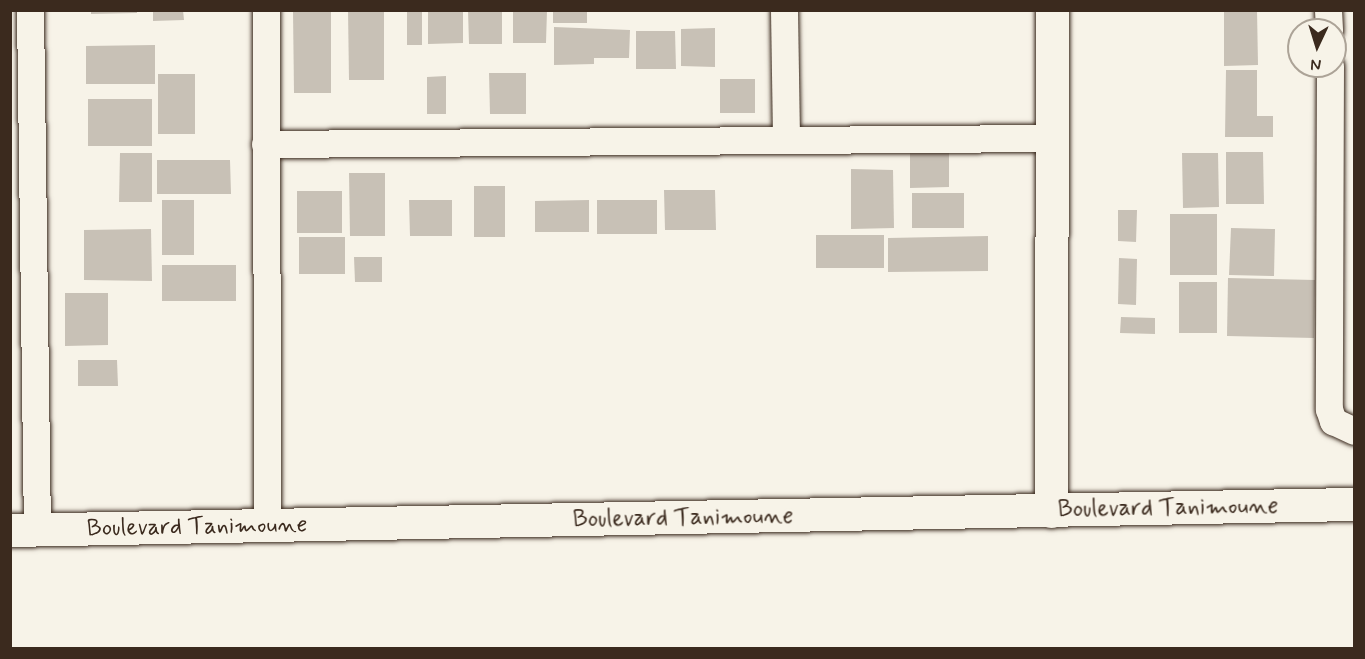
<!DOCTYPE html>
<html>
<head>
<meta charset="utf-8">
<style>
  body { margin:0 }
  #map { position:relative; width:1365px; height:659px; overflow:hidden; background:#f7f3e8; font-family:Mynerve,sans-serif }
  div>[style] { position:absolute }
  .building>* { inset:0; background:#c8c1b6 }
  .roads { filter:drop-shadow(0 0 2px #3b2a1e) drop-shadow(0 0 2px #3b2a1e) }
  .minor>* { height:27px; margin:-13.5px; padding:0 13.5px; transform-origin:13.5px; border-radius:13.5px; background:#f7f3e8 }
  .tertiary>* { height:33px; margin:-16.5px; padding:0 16.5px; transform-origin:16.5px; border-radius:16.5px; background:#f7f3e8 }
  .primary>* { height:33px; margin:-16.5px; padding:0 16.5px; transform-origin:16.5px; border-radius:16.5px; background:#f7f3e8 }
  span { translate:-50% -50%; white-space:nowrap; text-align:center; line-height:1.15; -webkit-text-stroke:5px #f7f3e8; paint-order:stroke }
  .street-label { font-size:24px; color:#3b2a1e }
  .frame { position:absolute; inset:0; border:12px solid #3b2a1e; pointer-events:none }
  .north { position:absolute; left:1287px; top:18px; width:60px; height:60px; box-sizing:border-box; background:#f7f3e8; border:2px solid #aca397; border-radius:50%; rotate:184deg; font-size:16px; font-weight:700; line-height:24px; text-align:center; color:#3b2a1e }
  .north::after { content:''; display:block; margin:auto; width:21px; height:27px; background:#3b2a1e; clip-path:polygon(50% 0,100% 100%,50% 72%,0 100%) }
</style>
</head>
<body>
<div id="map">
  <div class="building">
    <i style="clip-path:polygon(91px 10px,137px 10px,137px 13px,91px 14px)"></i>
    <i style="clip-path:polygon(153px 10px,183px 10px,184px 20px,153px 21px)"></i>
    <i style="clip-path:polygon(348px 10px,384px 10px,384px 80px,349px 80px)"></i>
    <i style="clip-path:polygon(407px 10px,422px 10px,422px 45px,407px 45px)"></i>
    <i style="clip-path:polygon(428px 10px,463px 10px,463px 43px,428px 44px)"></i>
    <i style="clip-path:polygon(468px 10px,502px 10px,502px 44px,469px 44px)"></i>
    <i style="clip-path:polygon(513px 10px,547px 10px,546px 43px,513px 43px)"></i>
    <i style="clip-path:polygon(553px 10px,587px 10px,587px 23px,553px 23px)"></i>
    <i style="clip-path:polygon(1224px 10px,1257px 10px,1258px 65px,1224px 66px)"></i>
    <i style="clip-path:polygon(293px 11px,331px 11px,331px 93px,294px 93px)"></i>
    <i style="clip-path:polygon(554px 27px,630px 30px,629px 58px,594px 58px,594px 64px,554px 65px)"></i>
    <i style="clip-path:polygon(715px 28px,715px 67px,681px 66px,681px 29px)"></i>
    <i style="clip-path:polygon(636px 31px,675px 31px,676px 69px,636px 69px)"></i>
    <i style="clip-path:polygon(155px 45px,155px 84px,86px 84px,86px 46px)"></i>
    <i style="clip-path:polygon(1226px 70px,1257px 70px,1257px 116px,1273px 116px,1273px 137px,1225px 137px)"></i>
    <i style="clip-path:polygon(489px 73px,526px 73px,526px 114px,490px 114px)"></i>
    <i style="clip-path:polygon(158px 74px,195px 74px,195px 134px,158px 134px)"></i>
    <i style="clip-path:polygon(446px 76px,446px 114px,427px 114px,427px 77px)"></i>
    <i style="clip-path:polygon(720px 79px,755px 79px,755px 113px,720px 113px)"></i>
    <i style="clip-path:polygon(88px 99px,152px 99px,152px 146px,88px 146px)"></i>
    <i style="clip-path:polygon(1226px 152px,1263px 152px,1264px 204px,1226px 204px)"></i>
    <i style="clip-path:polygon(120px 153px,152px 153px,152px 202px,119px 202px)"></i>
    <i style="clip-path:polygon(910px 153px,949px 153px,949px 187px,910px 188px)"></i>
    <i style="clip-path:polygon(1182px 153px,1218px 153px,1219px 207px,1183px 208px)"></i>
    <i style="clip-path:polygon(157px 160px,230px 160px,231px 194px,157px 194px)"></i>
    <i style="clip-path:polygon(851px 169px,893px 170px,894px 228px,851px 229px)"></i>
    <i style="clip-path:polygon(349px 173px,385px 173px,385px 236px,350px 236px)"></i>
    <i style="clip-path:polygon(474px 186px,505px 186px,505px 237px,474px 237px)"></i>
    <i style="clip-path:polygon(664px 190px,715px 190px,716px 230px,665px 230px)"></i>
    <i style="clip-path:polygon(297px 191px,342px 191px,342px 233px,297px 233px)"></i>
    <i style="clip-path:polygon(912px 193px,964px 193px,964px 228px,912px 228px)"></i>
    <i style="clip-path:polygon(162px 200px,194px 200px,194px 255px,162px 255px)"></i>
    <i style="clip-path:polygon(409px 200px,452px 200px,452px 236px,410px 236px)"></i>
    <i style="clip-path:polygon(589px 200px,589px 232px,535px 232px,535px 201px)"></i>
    <i style="clip-path:polygon(597px 200px,657px 200px,657px 234px,597px 234px)"></i>
    <i style="clip-path:polygon(1118px 210px,1137px 210px,1136px 242px,1118px 241px)"></i>
    <i style="clip-path:polygon(1170px 214px,1217px 214px,1217px 275px,1170px 275px)"></i>
    <i style="clip-path:polygon(1231px 228px,1275px 229px,1274px 276px,1229px 275px)"></i>
    <i style="clip-path:polygon(151px 229px,152px 281px,84px 280px,84px 230px)"></i>
    <i style="clip-path:polygon(816px 235px,884px 235px,884px 268px,816px 268px)"></i>
    <i style="clip-path:polygon(988px 236px,988px 271px,888px 272px,888px 238px)"></i>
    <i style="clip-path:polygon(299px 237px,345px 237px,345px 274px,299px 274px)"></i>
    <i style="clip-path:polygon(354px 257px,382px 257px,382px 282px,355px 282px)"></i>
    <i style="clip-path:polygon(1119px 258px,1137px 259px,1136px 305px,1118px 304px)"></i>
    <i style="clip-path:polygon(162px 265px,236px 265px,236px 301px,162px 301px)"></i>
    <i style="clip-path:polygon(1228px 278px,1315px 280px,1314px 338px,1227px 336px)"></i>
    <i style="clip-path:polygon(1179px 282px,1217px 282px,1217px 333px,1179px 333px)"></i>
    <i style="clip-path:polygon(65px 293px,108px 293px,108px 345px,65px 346px)"></i>
    <i style="clip-path:polygon(1121px 317px,1155px 318px,1155px 334px,1120px 333px)"></i>
    <i style="clip-path:polygon(78px 360px,117px 360px,118px 386px,78px 386px)"></i>
  </div>
  <div class="roads">
    <div class="minor">
      <i style="left:30px;top:10px;width:520px;rotate:89.23deg"></i>
      <i style="left:266px;top:10px;width:516px;rotate:89.89deg"></i>
      <i style="left:784px;top:10px;width:128px;rotate:89.1deg"></i>
      <i style="left:1328px;top:10px;width:20px;rotate:87deg"></i>
      <i style="left:1330px;top:66px;width:343px;rotate:90.2deg"></i>
      <i style="left:1329px;top:409px;width:13px;rotate:72deg"></i>
      <i style="left:1333px;top:421px;width:23px;rotate:25deg"></i>
      <i style="left:265px;top:144px;width:789px;rotate:-0.44deg"></i>
    </div>
    <div class="tertiary">
      <i style="left:1051px;top:511px;width:501px;rotate:-89.89deg"></i>
    </div>
    <div class="primary">
      <i style="left:10px;top:530px;width:1344px;rotate:-1.11deg"></i>
    </div>
  </div>
  <div class="street-label">
    <span style="left:1168px;top:508px;rotate:-1deg">Boulevard Tanimoune</span>
    <span style="left:683px;top:518px;rotate:-1deg">Boulevard Tanimoune</span>
    <span style="left:197px;top:527px;rotate:-1deg">Boulevard Tanimoune</span>
  </div>
  <div class="frame"></div>
  <div class="north">N</div>
</div>
</body>
</html>
